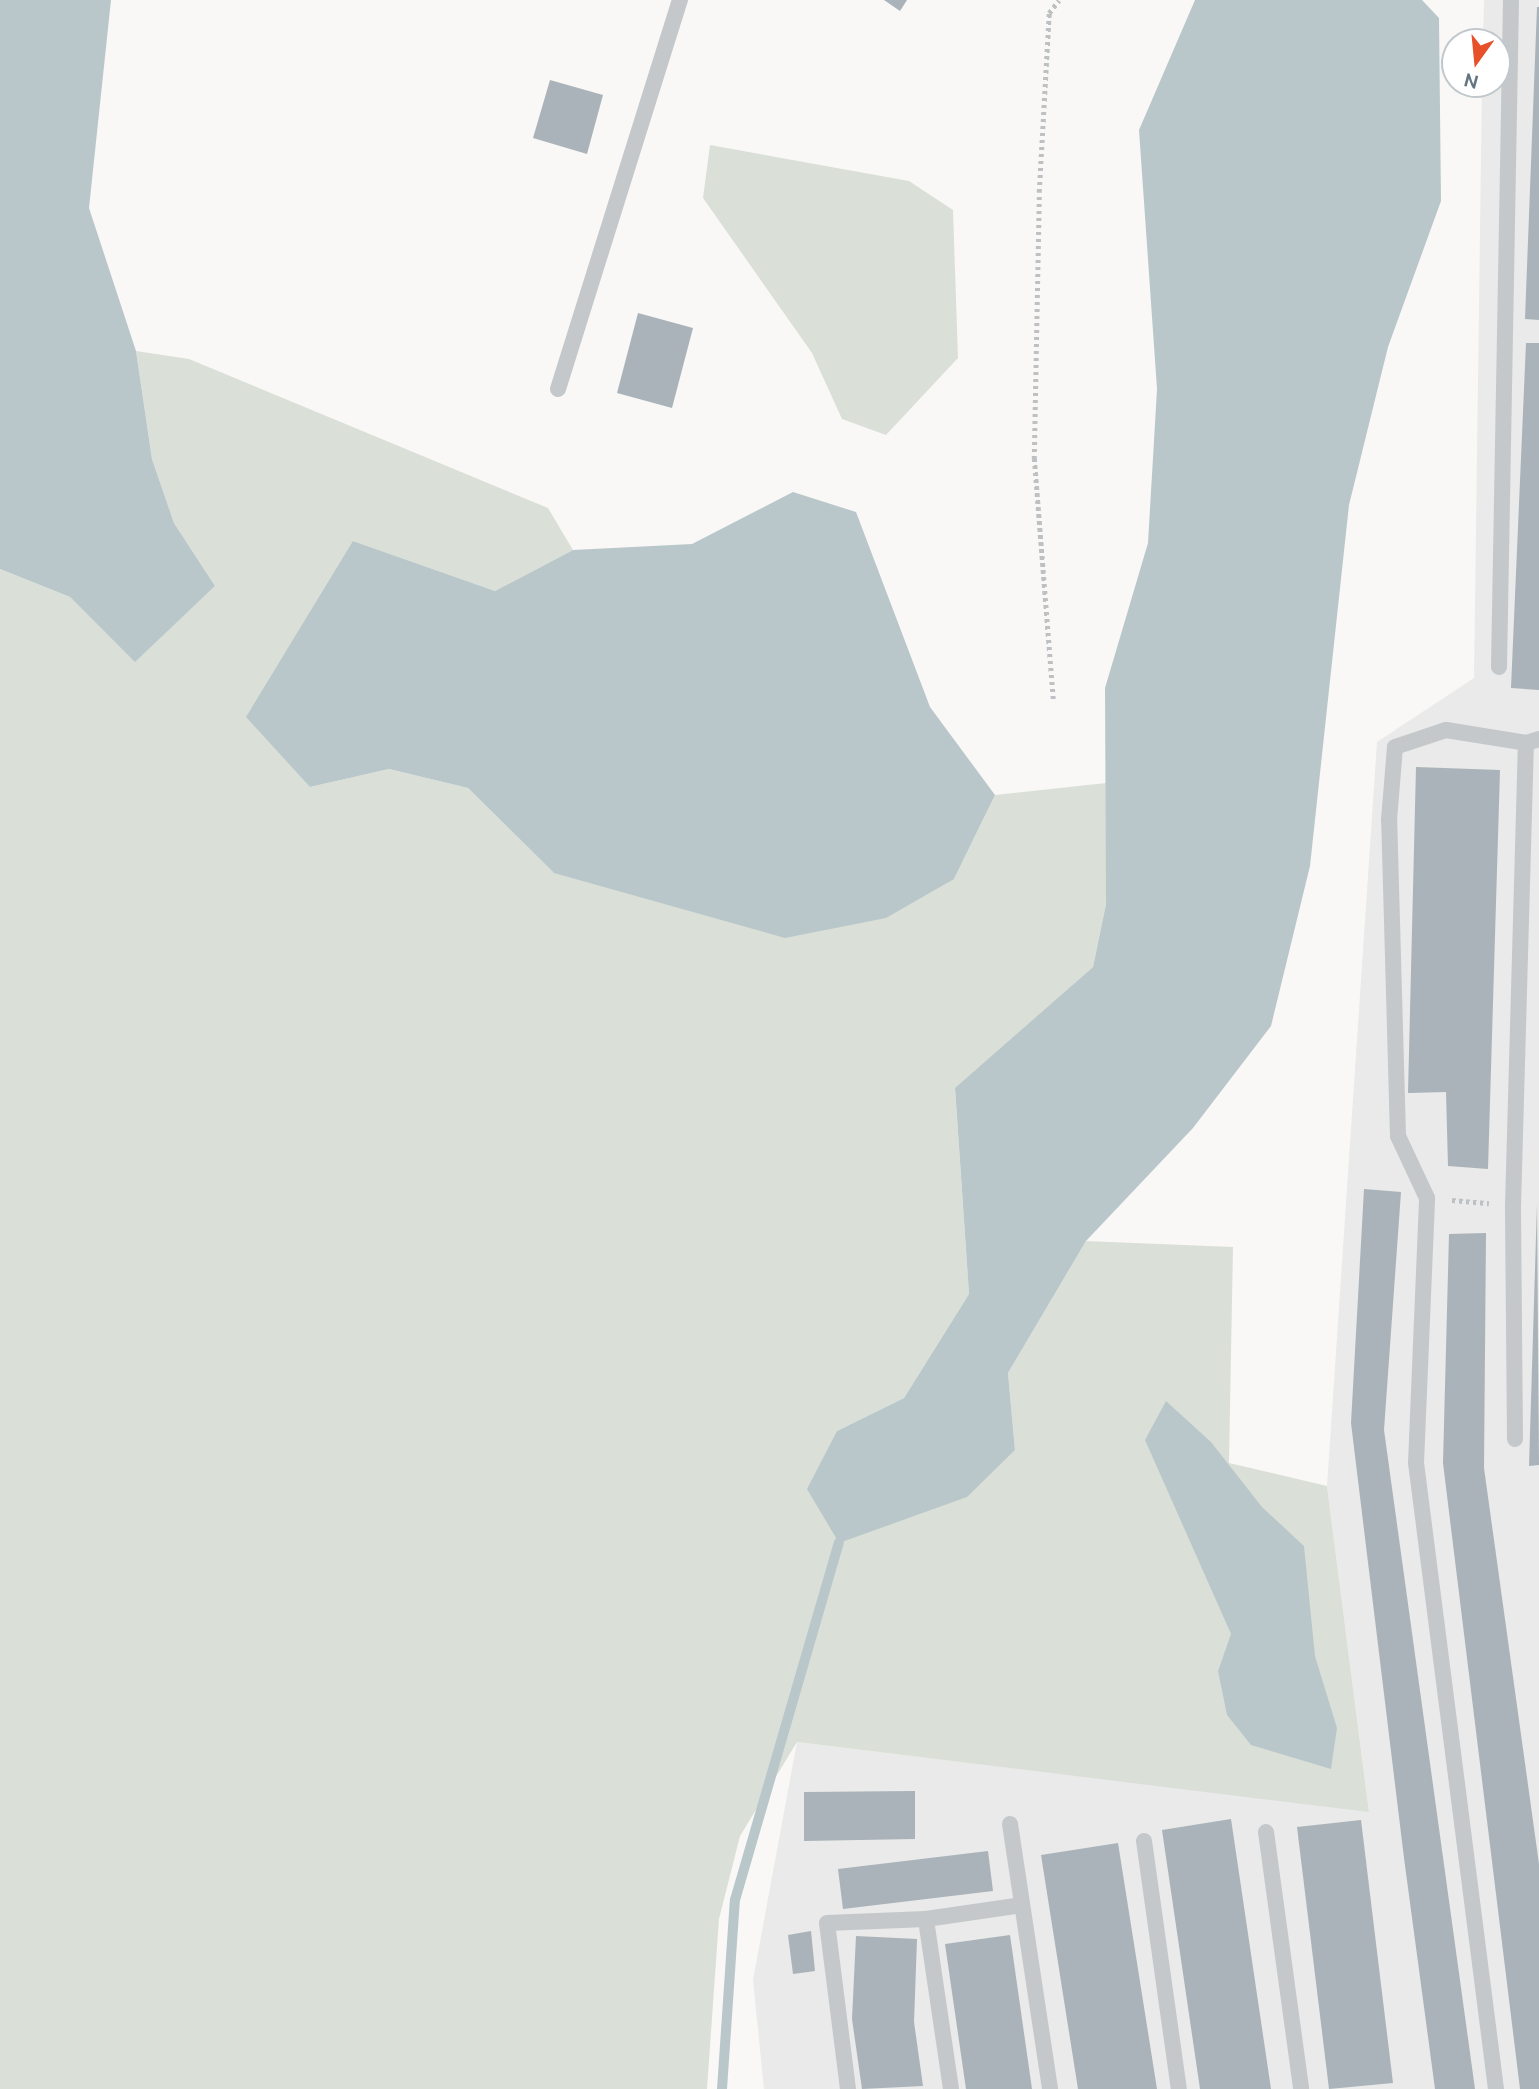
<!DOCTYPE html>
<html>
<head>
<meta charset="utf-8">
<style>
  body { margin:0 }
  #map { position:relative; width:1539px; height:2089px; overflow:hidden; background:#f9f8f6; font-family:Ubuntu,sans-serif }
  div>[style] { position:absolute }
  .built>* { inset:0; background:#e9eae9 }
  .green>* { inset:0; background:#dae0d7 }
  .water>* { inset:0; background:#bac7ca }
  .stream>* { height:10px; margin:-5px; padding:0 5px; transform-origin:5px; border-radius:5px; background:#bac7ca }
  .building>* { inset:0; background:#aab3b9 }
  .path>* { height:4.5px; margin-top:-2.25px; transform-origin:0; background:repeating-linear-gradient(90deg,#bec1c3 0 3.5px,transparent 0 7px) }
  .service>* { height:16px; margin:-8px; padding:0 8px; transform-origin:8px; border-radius:8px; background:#c4c8cb }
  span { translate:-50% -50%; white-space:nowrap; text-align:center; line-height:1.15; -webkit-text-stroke:7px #fff; paint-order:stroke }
  .north { position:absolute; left:1441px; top:28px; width:70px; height:70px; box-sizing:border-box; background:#fff; border:2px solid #c1c8cd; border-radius:50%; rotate:195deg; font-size:19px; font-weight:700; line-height:28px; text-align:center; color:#637581 }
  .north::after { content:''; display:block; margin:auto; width:24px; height:32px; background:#e65129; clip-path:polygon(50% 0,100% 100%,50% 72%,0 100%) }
</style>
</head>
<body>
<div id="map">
  <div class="built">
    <i style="clip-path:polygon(1484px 0,1539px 0,1539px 2089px,764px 2089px,753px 1980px,797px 1742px,1369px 1811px,1327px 1486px,1377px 742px,1474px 678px,1482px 84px,1497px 84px,1497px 42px,1483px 42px)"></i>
  </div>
  <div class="green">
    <i style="clip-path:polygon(710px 145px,909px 181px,953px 210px,958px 358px,886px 435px,842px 419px,812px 353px,703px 198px)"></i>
    <i style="clip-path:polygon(136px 351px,189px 359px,548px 508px,573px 550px,495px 591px,353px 541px,310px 787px,389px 769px,468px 788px,554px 873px,954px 879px,995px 795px,1106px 783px,1106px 904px,1093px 967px,955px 1089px,969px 1294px,904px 1398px,837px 1431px,1015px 1450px,1008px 1373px,1086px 1241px,1233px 1247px,1229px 1463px,1327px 1486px,1369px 1812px,797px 1742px,740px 1836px,719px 1919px,707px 2089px,0 2089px,0 569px,70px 597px,135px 661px,215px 586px,174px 523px,152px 459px)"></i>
  </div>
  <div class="water">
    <i style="clip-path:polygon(0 0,111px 0,89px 208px,136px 351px,152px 459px,174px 523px,215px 586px,135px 662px,70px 597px,0 569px)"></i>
    <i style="clip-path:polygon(1195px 0,1422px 0,1439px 18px,1441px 201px,1388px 347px,1349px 505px,1310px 866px,1271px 1026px,1193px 1128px,1086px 1241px,1008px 1373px,1015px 1450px,967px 1497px,839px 1543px,807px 1489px,837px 1431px,904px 1398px,969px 1294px,955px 1088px,1093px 967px,1106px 904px,1105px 688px,1148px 543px,1157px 389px,1139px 130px)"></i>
    <i style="clip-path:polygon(793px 492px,856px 512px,930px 707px,995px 795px,954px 879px,886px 918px,785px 938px,554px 873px,468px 788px,389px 769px,310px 787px,246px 717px,353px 541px,495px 591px,573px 550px,692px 544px)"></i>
    <i style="clip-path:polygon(1166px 1401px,1211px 1442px,1262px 1507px,1304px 1546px,1315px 1656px,1337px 1728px,1331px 1769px,1251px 1745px,1227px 1715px,1218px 1671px,1231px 1634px,1145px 1440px)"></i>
  </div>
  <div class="stream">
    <i style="left:722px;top:2089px;width:189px;rotate:-86.1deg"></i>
    <i style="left:735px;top:1900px;width:372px;rotate:-73.8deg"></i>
  </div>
  <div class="building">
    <i style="clip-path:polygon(884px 0,907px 0,900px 11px)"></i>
    <i style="clip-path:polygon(1537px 7px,1539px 7px,1539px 320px,1525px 319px)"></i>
    <i style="clip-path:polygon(550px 80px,603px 95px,587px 154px,533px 138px)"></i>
    <i style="clip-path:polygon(638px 313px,693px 328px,672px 408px,617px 393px)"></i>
    <i style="clip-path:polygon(1526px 343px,1539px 343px,1539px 690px,1511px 688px)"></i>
    <i style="clip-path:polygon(1416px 767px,1500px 770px,1488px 1169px,1448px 1166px,1446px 1092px,1408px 1093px)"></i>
    <i style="clip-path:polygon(1364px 1189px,1401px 1192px,1384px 1430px,1475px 2089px,1435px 2089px,1404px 1858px,1351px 1423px)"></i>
    <i style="clip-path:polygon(1537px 1204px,1539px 1465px,1529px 1466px)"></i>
    <i style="clip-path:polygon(1486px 1233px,1484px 1468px,1539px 1864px,1539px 2089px,1520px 2089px,1443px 1463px,1449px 1234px)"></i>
    <i style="clip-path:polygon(915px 1791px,915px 1839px,804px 1841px,804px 1792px)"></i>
    <i style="clip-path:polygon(1231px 1819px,1271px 2089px,1200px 2089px,1162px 1830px)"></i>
    <i style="clip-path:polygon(1361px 1820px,1393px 2083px,1329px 2089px,1297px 1827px)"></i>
    <i style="clip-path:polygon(1118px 1843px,1157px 2089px,1078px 2089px,1041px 1855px)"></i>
    <i style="clip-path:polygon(988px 1851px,993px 1891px,843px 1909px,838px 1869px)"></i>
    <i style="clip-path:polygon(811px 1931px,815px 1971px,793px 1974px,788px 1935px)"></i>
    <i style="clip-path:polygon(1010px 1935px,1032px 2089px,966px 2089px,945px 1944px)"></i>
    <i style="clip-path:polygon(856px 1936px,917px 1939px,914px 2022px,923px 2086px,862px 2089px,852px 2019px)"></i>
  </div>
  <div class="path">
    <i style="left:1053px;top:699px;width:241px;rotate:-94.5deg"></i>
    <i style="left:1034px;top:459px;width:267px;rotate:-88.9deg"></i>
    <i style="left:1039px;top:192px;width:179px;rotate:-86.8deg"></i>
    <i style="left:1049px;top:13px;width:16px;rotate:-52deg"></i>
    <i style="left:1452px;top:1200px;width:37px;rotate:5deg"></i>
  </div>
  <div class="service">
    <i style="left:558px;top:389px;width:408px;rotate:-72.6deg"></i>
    <i style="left:1499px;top:667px;width:667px;rotate:-88.97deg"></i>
    <i style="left:1515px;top:1439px;width:233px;rotate:-90.5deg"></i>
    <i style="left:1513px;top:1206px;width:463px;rotate:-88.4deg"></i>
    <i style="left:1010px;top:1824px;width:268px;rotate:81.4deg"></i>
    <i style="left:1266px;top:1832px;width:259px;rotate:82.2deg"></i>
    <i style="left:1144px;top:1841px;width:250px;rotate:82deg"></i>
    <i style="left:848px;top:2089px;width:167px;rotate:-97.2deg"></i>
    <i style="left:827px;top:1923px;width:99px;rotate:-2.3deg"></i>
    <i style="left:951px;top:2089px;width:172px;rotate:-98.4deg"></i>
    <i style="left:926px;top:1919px;width:97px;rotate:-8.3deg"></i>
    <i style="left:1496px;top:2089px;width:631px;rotate:-97.28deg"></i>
    <i style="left:1416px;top:1463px;width:265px;rotate:-87.6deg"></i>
    <i style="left:1427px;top:1198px;width:68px;rotate:-115.1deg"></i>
    <i style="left:1398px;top:1136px;width:316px;rotate:-91.6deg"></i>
    <i style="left:1389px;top:820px;width:73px;rotate:-85.3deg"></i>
    <i style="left:1395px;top:747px;width:54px;rotate:-18.4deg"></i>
    <i style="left:1446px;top:730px;width:81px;rotate:9.2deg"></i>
    <i style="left:1526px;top:743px;width:14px;rotate:-17deg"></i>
  </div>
  <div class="north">N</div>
</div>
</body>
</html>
